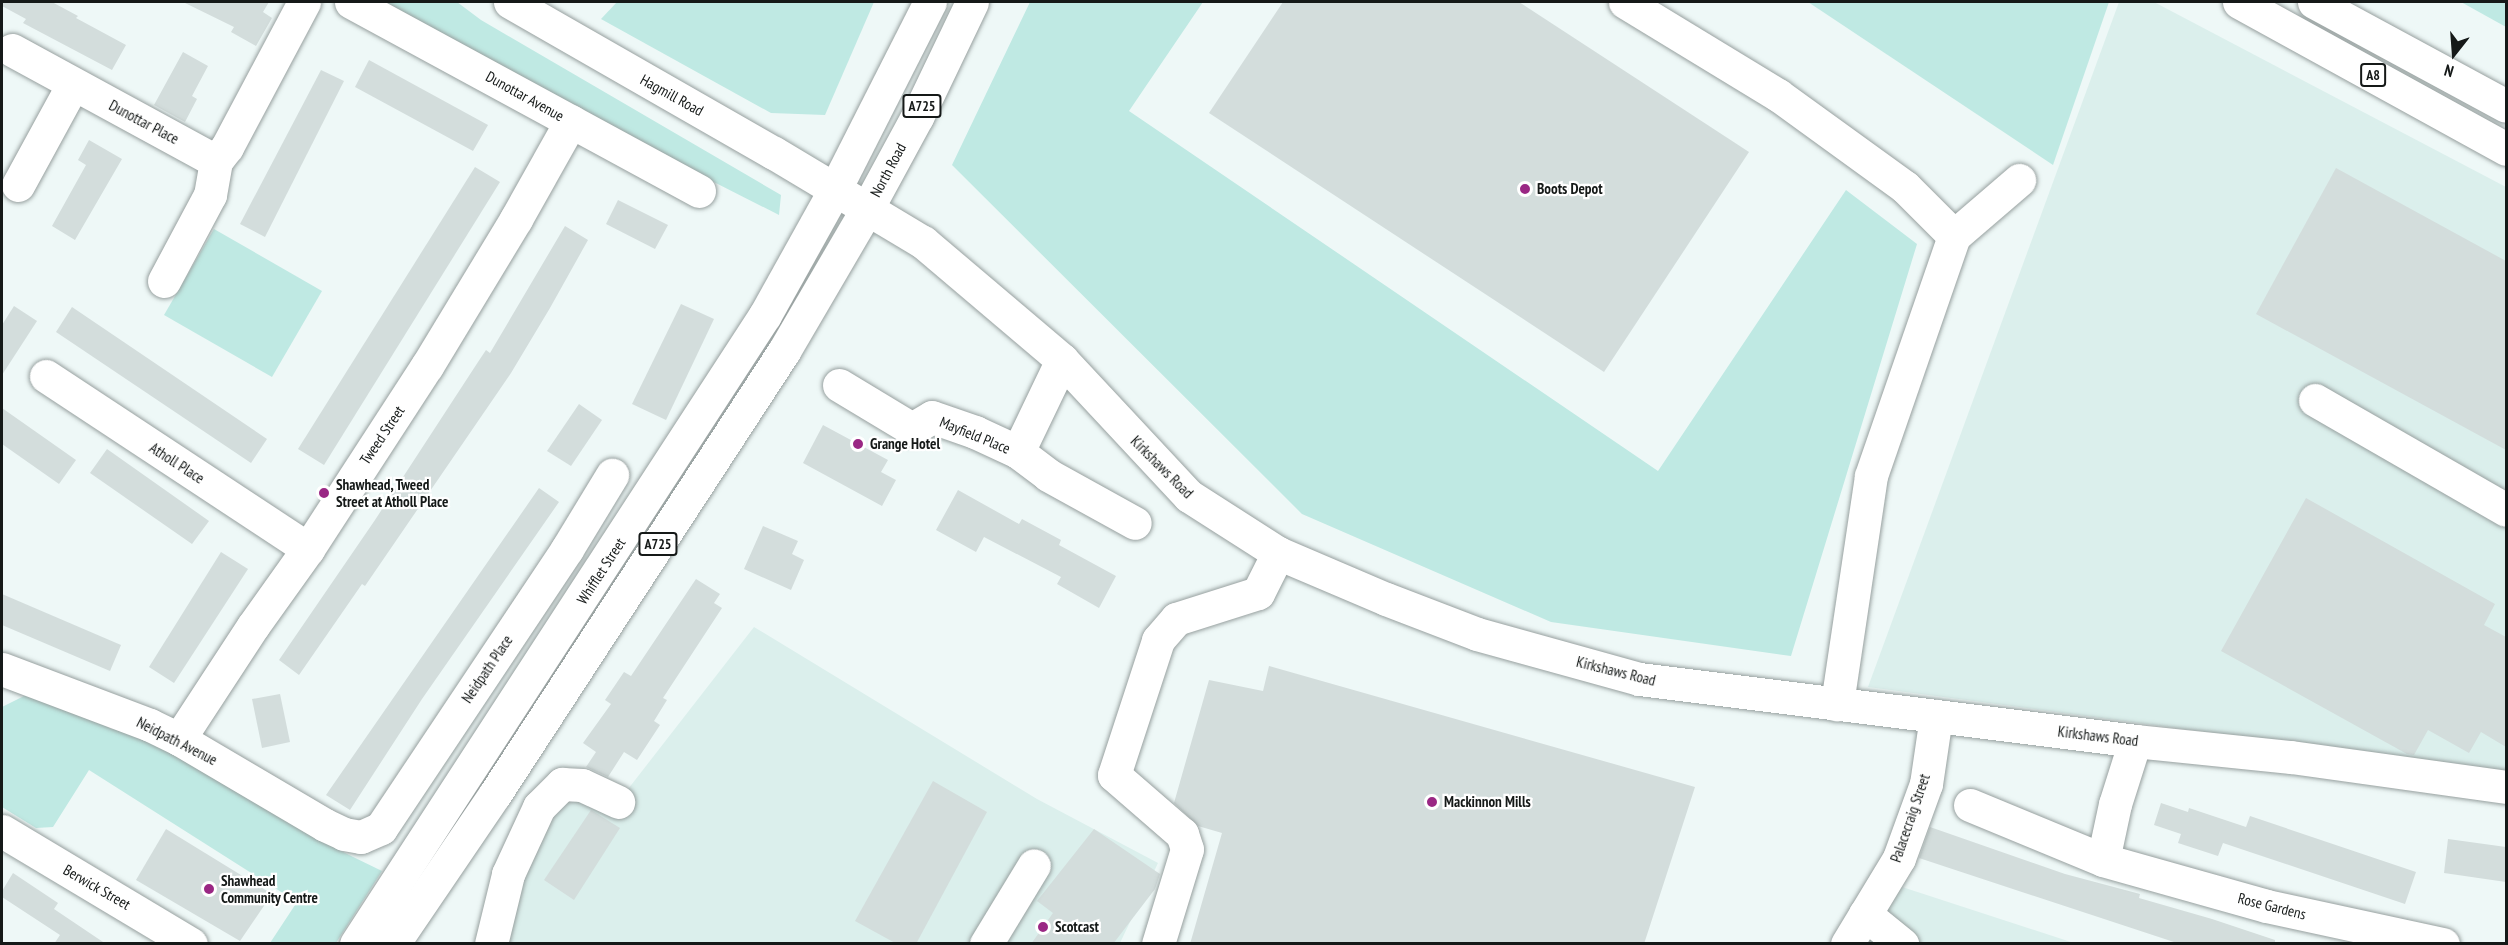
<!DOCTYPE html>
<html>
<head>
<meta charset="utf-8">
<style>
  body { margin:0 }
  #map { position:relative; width:2508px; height:945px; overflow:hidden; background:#eef8f7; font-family:"PT Sans Narrow",sans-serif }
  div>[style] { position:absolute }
  .built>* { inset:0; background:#dbefec }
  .green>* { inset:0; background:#bfe9e3 }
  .building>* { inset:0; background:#d3dddc }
  .roads { filter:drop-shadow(0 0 2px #97a09f) drop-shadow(0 0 2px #97a09f) }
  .minor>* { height:33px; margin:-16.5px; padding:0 16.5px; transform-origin:16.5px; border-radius:16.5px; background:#fff }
  .major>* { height:33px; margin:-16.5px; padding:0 16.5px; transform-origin:16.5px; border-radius:16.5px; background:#fff }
  .highway>* { height:33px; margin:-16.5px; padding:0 16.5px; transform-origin:16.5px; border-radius:16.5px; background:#fff }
  .dots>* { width:16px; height:16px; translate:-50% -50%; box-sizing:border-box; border:3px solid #fff; border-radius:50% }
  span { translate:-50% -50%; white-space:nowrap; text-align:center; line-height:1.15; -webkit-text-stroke:4.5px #fff; paint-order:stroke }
  .shield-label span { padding:2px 4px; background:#fff; border:2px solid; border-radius:4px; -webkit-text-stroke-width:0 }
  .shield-label { font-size:14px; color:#151918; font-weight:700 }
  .street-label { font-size:15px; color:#151918 }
  .poi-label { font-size:15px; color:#151918; font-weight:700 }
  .left { translate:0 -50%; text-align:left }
  .frame { position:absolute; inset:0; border:3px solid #151918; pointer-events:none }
  .north { position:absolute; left:2424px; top:24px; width:60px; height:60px; -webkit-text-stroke:4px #fff; paint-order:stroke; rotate:197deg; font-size:16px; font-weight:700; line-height:24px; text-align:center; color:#151918 }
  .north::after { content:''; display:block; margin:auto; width:21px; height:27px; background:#151918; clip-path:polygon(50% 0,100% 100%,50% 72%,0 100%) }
</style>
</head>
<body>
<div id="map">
  <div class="built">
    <i style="clip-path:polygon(2119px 2px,2154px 2px,2506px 187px,2506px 772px,1868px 687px)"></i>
    <i style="clip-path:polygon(754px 627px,1037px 799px,1158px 863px,1120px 943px,507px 943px,507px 901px,574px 773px,618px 802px)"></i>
    <i style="clip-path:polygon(1896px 885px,2074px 943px,1861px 944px)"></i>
  </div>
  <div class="green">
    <i style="clip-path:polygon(372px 2px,457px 2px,481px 20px,781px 195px,779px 215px,580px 114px)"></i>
    <i style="clip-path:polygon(617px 2px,874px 2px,825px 115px,771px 113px,601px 19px)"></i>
    <i style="clip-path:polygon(1030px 2px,1203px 2px,1129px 111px,1658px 471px,1846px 190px,1917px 244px,1791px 656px,1551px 622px,1302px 514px,952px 165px)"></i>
    <i style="clip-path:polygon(1808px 2px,2109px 2px,2053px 165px)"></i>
    <i style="clip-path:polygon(2461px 2px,2506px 2px,2506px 27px)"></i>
    <i style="clip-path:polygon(214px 229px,322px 291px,272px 377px,164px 315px)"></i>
    <i style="clip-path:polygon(32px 692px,93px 715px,111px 729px,131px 731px,176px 752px,345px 853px,382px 871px,336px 943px,270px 943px,297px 902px,89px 770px,53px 827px,36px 828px,2px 807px,2px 707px)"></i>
  </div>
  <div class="building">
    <i style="clip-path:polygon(2px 2px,52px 2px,78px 16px,76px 18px,126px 45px,112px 70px,23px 23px,26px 19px,2px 6px)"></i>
    <i style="clip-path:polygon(183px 2px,269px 2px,263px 12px,272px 18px,256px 46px,231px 32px,234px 27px)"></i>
    <i style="clip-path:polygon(1283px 2px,1519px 2px,1749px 152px,1604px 372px,1209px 113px)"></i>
    <i style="clip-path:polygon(183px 52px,208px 66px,192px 96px,197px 99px,185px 122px,154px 105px)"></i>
    <i style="clip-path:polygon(369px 60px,488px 125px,473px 151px,355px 87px)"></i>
    <i style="clip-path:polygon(321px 70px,344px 81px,265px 237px,240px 224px)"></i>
    <i style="clip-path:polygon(89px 140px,122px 159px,75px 240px,52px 226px,86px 165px,78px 160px)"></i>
    <i style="clip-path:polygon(475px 167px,500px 182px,324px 465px,298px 449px)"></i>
    <i style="clip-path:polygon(2336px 168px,2506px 261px,2506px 450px,2256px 314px)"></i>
    <i style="clip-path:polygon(618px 200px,668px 225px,655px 249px,606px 224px)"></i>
    <i style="clip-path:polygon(565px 226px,588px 240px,550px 308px,511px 373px,365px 586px,362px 584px,299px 675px,279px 660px,375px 520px,478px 362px,486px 350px,490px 353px)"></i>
    <i style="clip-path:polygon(681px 304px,714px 319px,666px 420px,632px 404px)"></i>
    <i style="clip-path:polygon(14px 306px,37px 321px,2px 375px,2px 325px)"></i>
    <i style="clip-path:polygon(72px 307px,267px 439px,251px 463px,56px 332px)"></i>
    <i style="clip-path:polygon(579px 404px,602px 420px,571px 466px,547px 451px)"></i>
    <i style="clip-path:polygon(2px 408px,76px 460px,59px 484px,2px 444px)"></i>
    <i style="clip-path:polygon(823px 425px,888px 460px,881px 472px,896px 480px,882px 506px,803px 463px)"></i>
    <i style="clip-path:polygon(107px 449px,209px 521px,192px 544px,90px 473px)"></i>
    <i style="clip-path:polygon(539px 488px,559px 502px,422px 699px,350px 810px,326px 795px)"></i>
    <i style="clip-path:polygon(958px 490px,1019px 524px,1022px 519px,1061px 540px,1059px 545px,1116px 576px,1099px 608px,1057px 584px,1061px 577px,984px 537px,976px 552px,936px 530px)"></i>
    <i style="clip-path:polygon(2306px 498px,2495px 604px,2484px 625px,2506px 637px,2506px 747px,2481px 732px,2469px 753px,2428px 730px,2414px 755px,2407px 754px,2221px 651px)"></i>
    <i style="clip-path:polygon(763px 526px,798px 541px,792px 554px,804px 560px,791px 590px,744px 569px)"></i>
    <i style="clip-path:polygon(221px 552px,248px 569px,174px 683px,149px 667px)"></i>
    <i style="clip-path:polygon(696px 579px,720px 594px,714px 603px,722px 608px,663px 698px,667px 700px,654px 721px,660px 725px,637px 760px,624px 752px,608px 777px,586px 767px,596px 752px,583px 743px,611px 704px,605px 700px,624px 672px,631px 676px)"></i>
    <i style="clip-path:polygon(2px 594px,121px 645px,110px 671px,2px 625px)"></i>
    <i style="clip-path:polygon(1269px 666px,1695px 787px,1644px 944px,1190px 944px,1222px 833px,1198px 826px,1174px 803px,1209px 680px,1263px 691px)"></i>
    <i style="clip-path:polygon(280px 694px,290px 742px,262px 748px,252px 699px)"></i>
    <i style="clip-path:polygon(933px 781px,987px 812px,916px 944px,897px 944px,855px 921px)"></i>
    <i style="clip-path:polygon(2161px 803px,2188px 812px,2189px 808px,2246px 827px,2250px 816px,2416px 872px,2405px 904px,2223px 843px,2218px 856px,2178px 843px,2181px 834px,2154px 825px)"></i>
    <i style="clip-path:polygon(591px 810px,620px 828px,574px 900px,544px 880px)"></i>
    <i style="clip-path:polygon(1930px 827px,2065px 874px,2140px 894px,2139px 898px,2212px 919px,2275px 940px,2275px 944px,2180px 944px,1919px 858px)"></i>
    <i style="clip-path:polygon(166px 829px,272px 894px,240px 941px,136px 880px)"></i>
    <i style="clip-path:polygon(1094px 829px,1160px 874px,1155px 889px,1113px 944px,1031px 944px,1053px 913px,1037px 901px)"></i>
    <i style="clip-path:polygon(2448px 839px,2506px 847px,2506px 882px,2444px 873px)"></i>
    <i style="clip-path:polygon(13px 873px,58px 903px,54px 909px,106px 944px,54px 944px,60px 935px,2px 897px,2px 891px)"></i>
  </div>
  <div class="roads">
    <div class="minor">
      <i style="left:351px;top:2px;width:396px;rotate:28.5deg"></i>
      <i style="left:510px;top:2px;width:304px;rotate:29.8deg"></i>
      <i style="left:774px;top:153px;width:174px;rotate:30.9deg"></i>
      <i style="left:923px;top:242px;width:182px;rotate:40.3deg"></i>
      <i style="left:1062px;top:360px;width:186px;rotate:47deg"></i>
      <i style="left:1189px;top:496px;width:106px;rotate:32.6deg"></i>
      <i style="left:1278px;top:553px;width:117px;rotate:23.1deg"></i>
      <i style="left:1386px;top:599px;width:97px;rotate:21deg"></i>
      <i style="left:1477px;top:634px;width:168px;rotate:15.5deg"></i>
      <i style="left:1639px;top:679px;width:500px;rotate:7.1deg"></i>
      <i style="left:2135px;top:741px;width:157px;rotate:5.9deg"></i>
      <i style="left:2291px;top:757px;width:217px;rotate:7.9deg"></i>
      <i style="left:1625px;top:2px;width:179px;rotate:31.3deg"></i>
      <i style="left:1778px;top:95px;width:157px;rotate:35.9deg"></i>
      <i style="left:1905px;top:187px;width:69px;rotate:45deg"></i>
      <i style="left:1954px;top:236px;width:254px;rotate:109.1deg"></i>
      <i style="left:1871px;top:476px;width:231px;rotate:98.5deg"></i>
      <i style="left:12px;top:50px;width:232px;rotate:28.6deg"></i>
      <i style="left:18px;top:185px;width:115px;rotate:-61.4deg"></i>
      <i style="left:1954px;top:236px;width:86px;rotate:-40.7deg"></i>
      <i style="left:164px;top:281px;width:98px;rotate:-61.9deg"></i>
      <i style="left:210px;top:195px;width:35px;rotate:-80deg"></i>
      <i style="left:216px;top:161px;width:18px;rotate:-52deg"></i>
      <i style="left:227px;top:147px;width:164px;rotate:-62deg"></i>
      <i style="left:1062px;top:360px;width:102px;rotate:115.6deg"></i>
      <i style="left:1018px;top:452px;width:38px;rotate:37deg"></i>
      <i style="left:1048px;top:475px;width:99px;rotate:28.9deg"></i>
      <i style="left:46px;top:376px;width:314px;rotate:33.4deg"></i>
      <i style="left:839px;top:385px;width:85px;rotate:31.1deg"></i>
      <i style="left:912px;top:429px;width:23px;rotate:-31deg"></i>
      <i style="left:932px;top:417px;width:46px;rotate:19.2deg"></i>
      <i style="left:975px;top:432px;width:47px;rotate:24.9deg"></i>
      <i style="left:2315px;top:400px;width:220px;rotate:29.9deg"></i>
      <i style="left:2px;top:669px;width:158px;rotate:20.7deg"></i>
      <i style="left:150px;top:725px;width:32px;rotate:26deg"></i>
      <i style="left:179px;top:739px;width:169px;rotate:30.5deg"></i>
      <i style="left:325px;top:825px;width:21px;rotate:25deg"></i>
      <i style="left:344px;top:834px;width:17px;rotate:10deg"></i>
      <i style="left:361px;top:837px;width:22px;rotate:-24deg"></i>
      <i style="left:381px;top:828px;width:335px;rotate:-56.3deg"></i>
      <i style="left:567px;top:549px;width:87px;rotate:-58.7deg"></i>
      <i style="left:179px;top:739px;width:135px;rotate:-56.8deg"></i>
      <i style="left:253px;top:626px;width:95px;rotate:-54.5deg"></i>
      <i style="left:308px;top:549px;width:218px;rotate:-57deg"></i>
      <i style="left:427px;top:366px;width:172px;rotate:-58.8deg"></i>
      <i style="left:516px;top:219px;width:112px;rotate:-60.7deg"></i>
      <i style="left:2135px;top:741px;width:66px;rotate:107.6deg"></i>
      <i style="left:2115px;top:804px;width:57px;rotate:102.1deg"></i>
      <i style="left:2103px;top:860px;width:170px;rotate:15.7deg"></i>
      <i style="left:2267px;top:906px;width:180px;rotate:12.2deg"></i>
      <i style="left:1970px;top:805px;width:144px;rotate:22.5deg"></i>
      <i style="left:2px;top:831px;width:220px;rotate:30.9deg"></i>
      <i style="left:1865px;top:914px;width:48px;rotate:39deg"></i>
      <i style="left:491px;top:944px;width:72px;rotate:-76.3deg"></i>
      <i style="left:508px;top:874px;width:74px;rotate:-65.2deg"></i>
      <i style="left:539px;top:807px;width:33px;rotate:-45deg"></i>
      <i style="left:562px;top:784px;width:20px;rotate:3deg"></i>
      <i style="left:582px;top:785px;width:40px;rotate:25deg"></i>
      <i style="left:986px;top:944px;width:92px;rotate:-58.7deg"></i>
      <i style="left:1158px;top:944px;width:99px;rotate:-73deg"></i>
      <i style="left:1187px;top:849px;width:16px;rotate:-108deg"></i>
      <i style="left:1182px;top:834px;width:90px;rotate:-139.1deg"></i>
      <i style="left:1114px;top:775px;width:142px;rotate:-71.9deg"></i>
      <i style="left:1158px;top:640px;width:28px;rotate:-49deg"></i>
      <i style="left:1176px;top:619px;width:86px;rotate:-17.6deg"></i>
      <i style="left:1258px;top:593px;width:45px;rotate:-63.4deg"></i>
      <i style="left:1847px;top:944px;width:100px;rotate:-58.8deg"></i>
      <i style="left:1899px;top:858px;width:79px;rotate:-70deg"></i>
      <i style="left:1926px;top:784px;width:69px;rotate:-81.6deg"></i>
    </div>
    <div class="major">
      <i style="left:356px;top:944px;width:750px;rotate:-56.97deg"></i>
      <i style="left:765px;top:315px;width:142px;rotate:-60.9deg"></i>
      <i style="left:834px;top:191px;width:212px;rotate:-63.1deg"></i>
      <i style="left:393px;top:944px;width:181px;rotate:-55.8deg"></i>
      <i style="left:495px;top:794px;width:529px;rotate:-56.88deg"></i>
      <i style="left:784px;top:351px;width:164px;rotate:-59.7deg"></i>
      <i style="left:867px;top:209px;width:105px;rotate:-61.5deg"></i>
      <i style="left:917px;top:117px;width:127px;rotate:-64.4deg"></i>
    </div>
    <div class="highway">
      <i style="left:2239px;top:2px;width:305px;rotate:28.8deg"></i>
      <i style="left:2314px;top:2px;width:218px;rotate:28.4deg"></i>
    </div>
  </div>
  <div class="dots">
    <i style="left:1525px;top:189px;background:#9a2784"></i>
    <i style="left:858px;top:444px;background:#9a2784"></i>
    <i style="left:324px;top:493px;background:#9a2784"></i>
    <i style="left:1432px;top:802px;background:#9a2784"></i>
    <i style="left:209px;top:889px;background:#9a2784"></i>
    <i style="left:1043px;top:927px;background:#9a2784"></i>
  </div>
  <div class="shield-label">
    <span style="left:2373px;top:75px">A8</span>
    <span style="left:922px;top:106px">A725</span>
    <span style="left:658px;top:544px">A725</span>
  </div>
  <div class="street-label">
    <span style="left:672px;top:95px;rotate:29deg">Hagmill Road</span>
    <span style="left:525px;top:96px;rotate:29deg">Dunottar Avenue</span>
    <span style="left:144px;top:122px;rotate:28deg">Dunottar Place</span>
    <span style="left:888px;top:170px;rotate:-62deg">North Road</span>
    <span style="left:382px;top:435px;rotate:-56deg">Tweed Street</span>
    <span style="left:975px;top:435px;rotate:22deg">Mayfield Place</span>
    <span style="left:177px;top:463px;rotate:33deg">Atholl Place</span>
    <span style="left:1162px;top:467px;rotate:45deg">Kirkshaws Road</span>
    <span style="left:601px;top:571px;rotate:-57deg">Whifflet Street</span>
    <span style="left:487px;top:669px;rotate:-56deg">Neidpath Place</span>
    <span style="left:1616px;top:671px;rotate:14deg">Kirkshaws Road</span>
    <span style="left:2098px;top:736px;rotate:7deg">Kirkshaws Road</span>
    <span style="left:177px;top:741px;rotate:27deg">Neidpath Avenue</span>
    <span style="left:1910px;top:818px;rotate:-71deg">Palacecraig Street</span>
    <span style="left:97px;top:887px;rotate:30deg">Berwick Street</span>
    <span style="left:2272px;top:906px;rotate:14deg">Rose Gardens</span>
  </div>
  <div class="poi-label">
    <span class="left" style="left:1537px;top:189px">Boots Depot</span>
    <span class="left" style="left:870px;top:444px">Grange Hotel</span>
    <span class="left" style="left:336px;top:493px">Shawhead, Tweed<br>Street at Atholl Place</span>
    <span class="left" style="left:1444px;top:802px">Mackinnon Mills</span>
    <span class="left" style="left:221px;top:889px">Shawhead<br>Community Centre</span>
    <span class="left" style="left:1055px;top:927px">Scotcast</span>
  </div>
  <div class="frame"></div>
  <div class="north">N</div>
</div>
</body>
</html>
